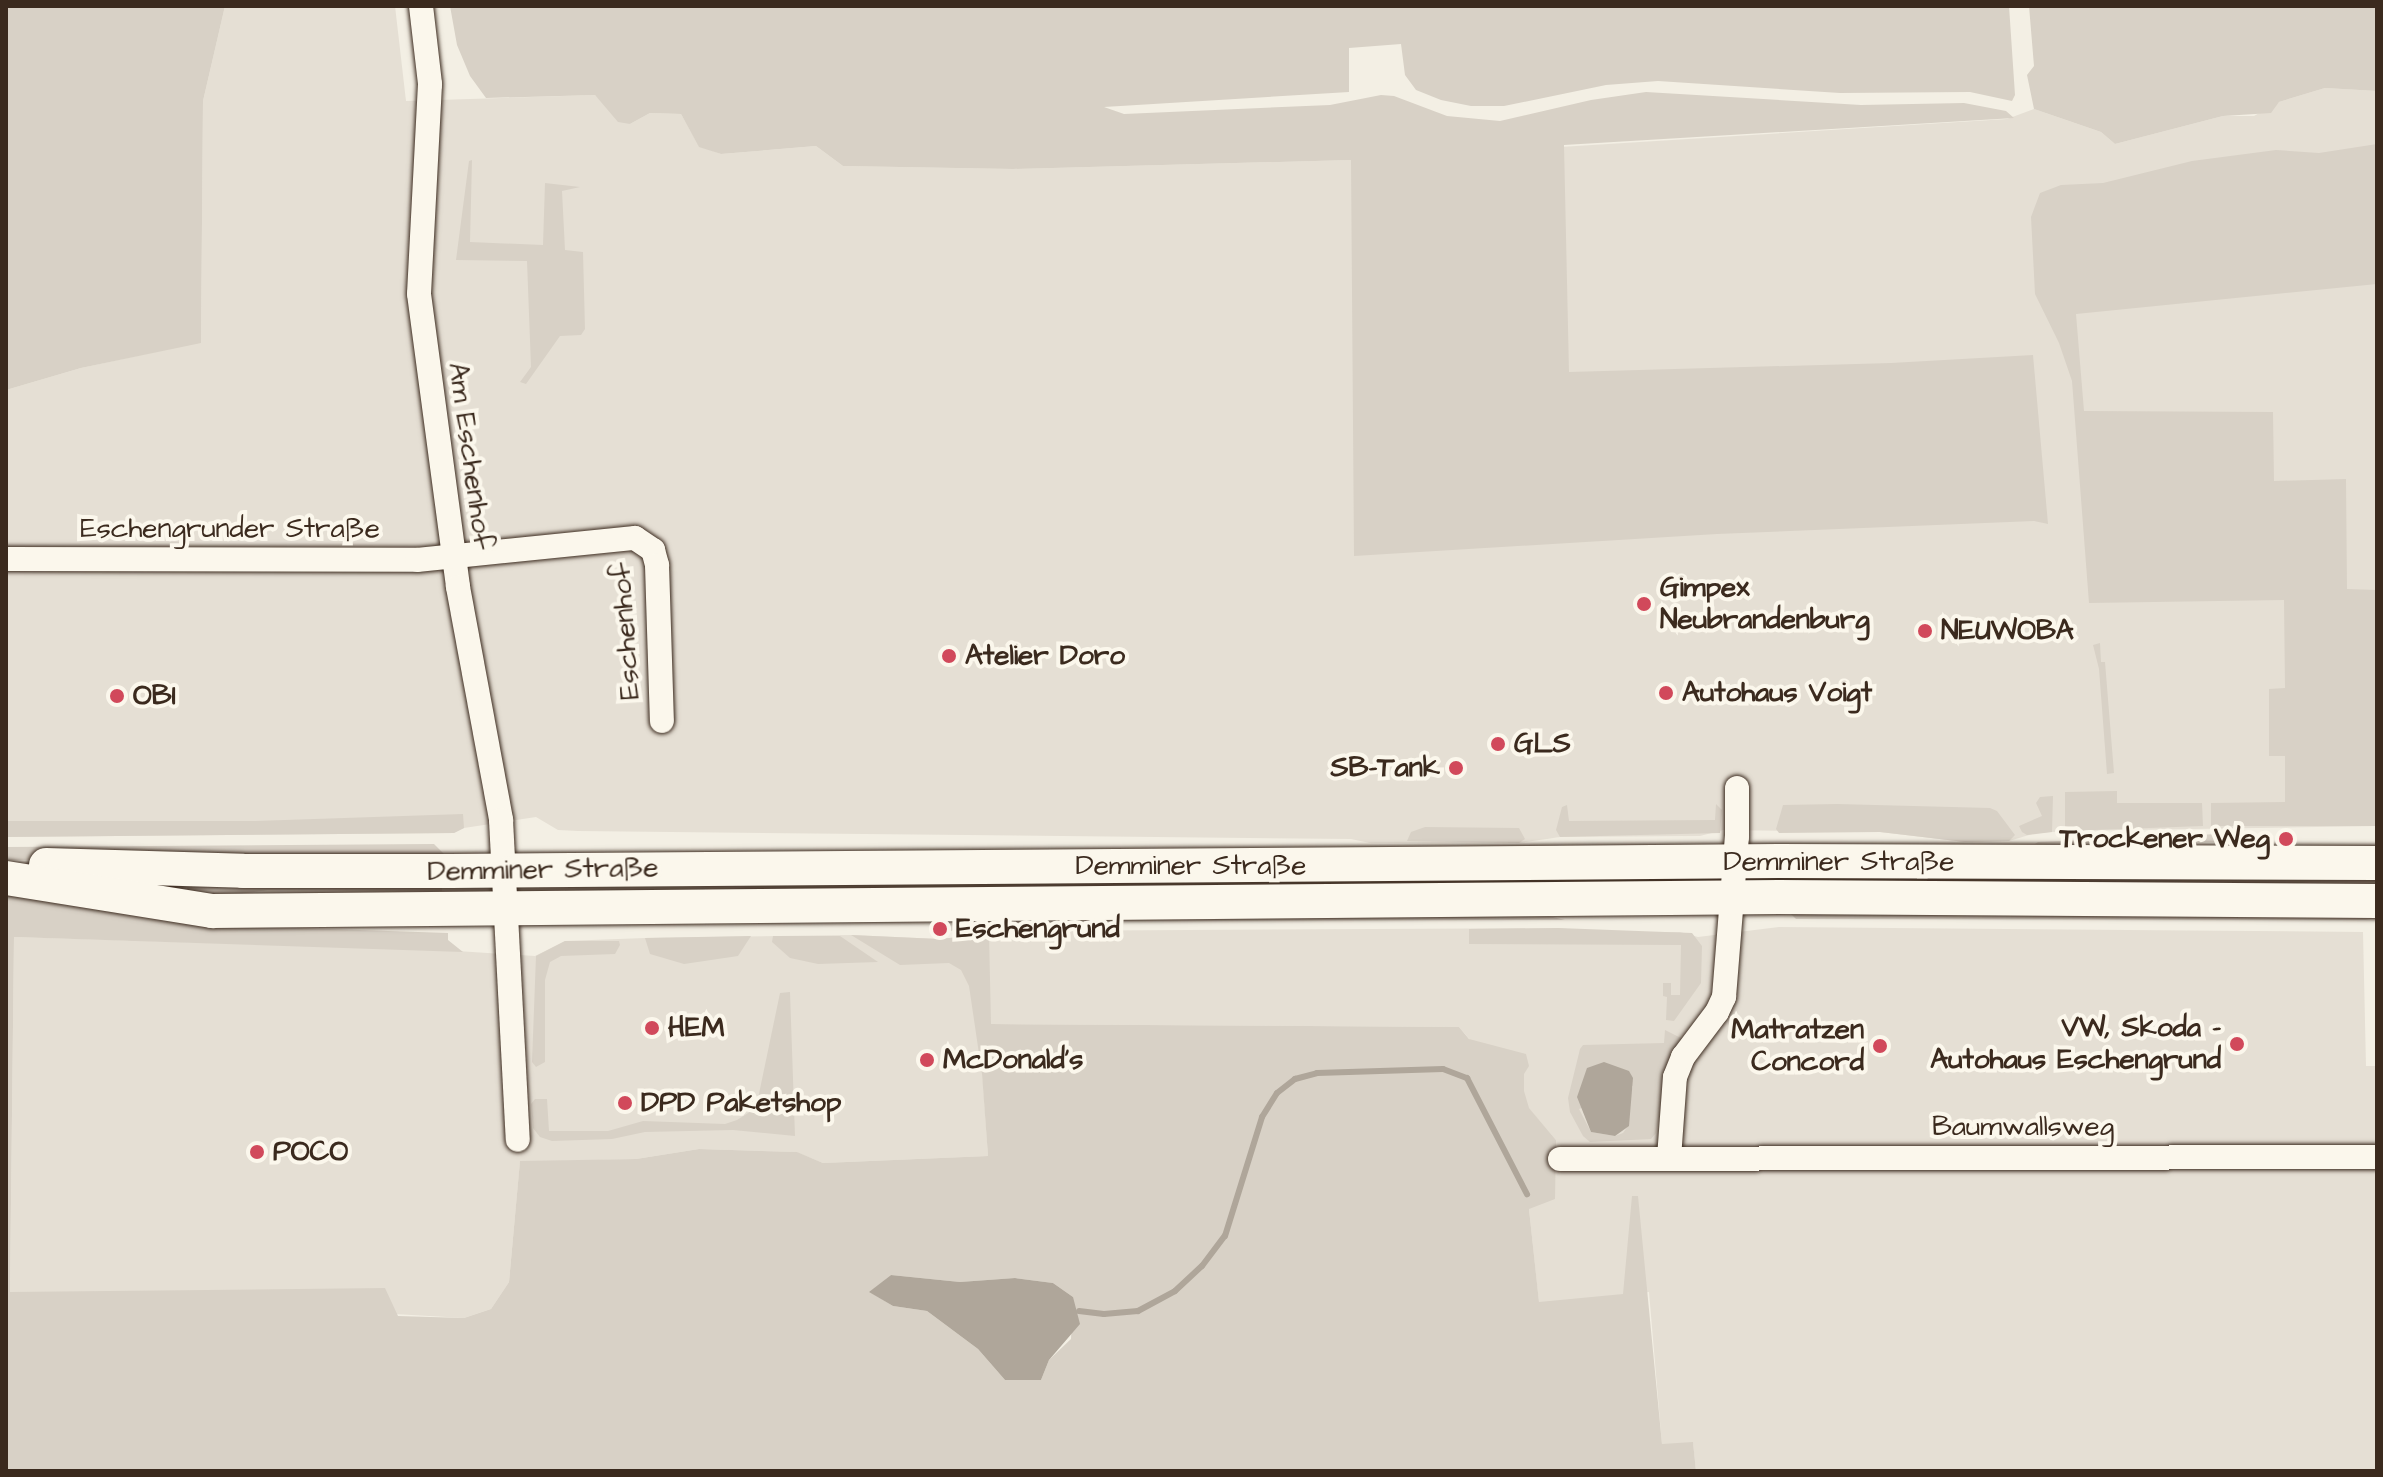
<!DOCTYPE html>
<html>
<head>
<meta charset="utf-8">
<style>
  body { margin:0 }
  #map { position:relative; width:2383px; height:1477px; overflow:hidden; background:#f3efe4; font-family:"Architects Daughter",sans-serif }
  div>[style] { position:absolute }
  .built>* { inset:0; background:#e5dfd4 }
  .green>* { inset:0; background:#d8d1c6 }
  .water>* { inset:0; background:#afa69a }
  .stream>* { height:6px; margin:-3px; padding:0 3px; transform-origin:3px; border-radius:3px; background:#afa69a }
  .roads { filter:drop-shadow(0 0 2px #3b2a1e) drop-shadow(0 0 2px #3b2a1e) }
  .minor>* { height:24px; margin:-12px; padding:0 12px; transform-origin:12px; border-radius:12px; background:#fbf7ec }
  .secondary>* { height:34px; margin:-17px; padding:0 17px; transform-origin:17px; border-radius:17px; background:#fbf7ec }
  .dots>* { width:22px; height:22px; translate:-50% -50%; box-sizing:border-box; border:4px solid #fbf7ec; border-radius:50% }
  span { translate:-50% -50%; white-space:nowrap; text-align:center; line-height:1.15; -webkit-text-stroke:8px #fbf7ec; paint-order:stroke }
  .street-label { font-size:28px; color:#3b2a1e }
  .poi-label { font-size:28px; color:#3b2a1e; font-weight:700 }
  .left { translate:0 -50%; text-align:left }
  .right { translate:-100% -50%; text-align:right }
  .frame { position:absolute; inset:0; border:8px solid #3b2a1e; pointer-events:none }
</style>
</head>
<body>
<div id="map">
  <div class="built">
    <i style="clip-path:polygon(225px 6px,395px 6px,406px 101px,595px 95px,630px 124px,650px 113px,681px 114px,699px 146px,721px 154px,816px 146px,843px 166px,1013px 169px,1351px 160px,2007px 119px,2034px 109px,2101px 132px,2115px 144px,2223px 116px,2254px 116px,2279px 102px,2325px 88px,2377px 91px,2377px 826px,2068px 831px,2036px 833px,2009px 841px,1965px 842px,1880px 832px,1723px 830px,1700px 836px,1560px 837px,1519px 843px,1370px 843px,1351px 839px,578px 831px,558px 830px,536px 817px,464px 828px,454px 833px,6px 837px,6px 390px,81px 368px,201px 342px,203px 101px)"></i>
    <i style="clip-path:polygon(1779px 927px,2363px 932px,2366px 1066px,2377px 1066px,2377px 1471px,1696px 1471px,1693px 1443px,1662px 1445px,1649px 1292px,1539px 1303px,1529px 1209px,1556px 1140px,1459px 1027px,979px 1024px,988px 1156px,823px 1163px,796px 1152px,699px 1149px,636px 1159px,520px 1162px,509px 1282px,491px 1309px,464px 1318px,10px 1292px,14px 937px,442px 950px,535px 956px,565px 941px,645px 938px,851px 935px,939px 939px,1021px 931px,1558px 928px,1606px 933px,1680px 932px,1698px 937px)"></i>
  </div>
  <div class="green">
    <i style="clip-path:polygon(6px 6px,225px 6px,203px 101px,201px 343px,81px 368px,6px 390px)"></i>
    <i style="clip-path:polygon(450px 6px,2009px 6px,2015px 95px,2012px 101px,1970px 92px,1840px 93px,1658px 81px,1606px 85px,1504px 106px,1471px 106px,1441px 100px,1416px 90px,1405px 75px,1401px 44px,1349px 48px,1349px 92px,1104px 107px,1124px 114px,1330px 105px,1381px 95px,1394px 96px,1447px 116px,1500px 121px,1591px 100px,1646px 92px,1861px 105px,1964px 103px,2006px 111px,2014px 118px,1564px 145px,1569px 372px,1891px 363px,2033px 355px,2048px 524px,2034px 521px,1717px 534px,1354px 556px,1351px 160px,1013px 169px,843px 166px,816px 146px,721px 154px,699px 147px,681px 114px,650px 113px,630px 124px,618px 122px,595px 95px,486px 98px,470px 76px,457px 45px)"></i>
    <i style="clip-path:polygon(2029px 6px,2377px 6px,2377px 91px,2325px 88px,2279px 102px,2271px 113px,2223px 116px,2115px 144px,2101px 132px,2034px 109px,2027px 75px,2034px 66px)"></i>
    <i style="clip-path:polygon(2377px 144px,2377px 284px,2076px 314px,2084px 411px,2273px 412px,2274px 481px,2346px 479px,2347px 589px,2377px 590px,2377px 826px,2211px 826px,2211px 803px,2285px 802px,2285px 756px,2269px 756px,2269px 689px,2285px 688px,2284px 600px,2089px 603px,2072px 381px,2059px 343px,2035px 294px,2031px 217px,2040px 193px,2061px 185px,2103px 183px,2192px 161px,2276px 150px,2319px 153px)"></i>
    <i style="clip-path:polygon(472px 160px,470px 242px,543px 245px,545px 183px,580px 187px,562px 191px,565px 250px,583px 252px,585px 329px,581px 335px,560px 336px,526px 384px,520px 382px,531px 367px,527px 261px,456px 260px,469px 161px)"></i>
    <i style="clip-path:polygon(2100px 643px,2101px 662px,2105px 662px,2114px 773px,2107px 774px,2099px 669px,2093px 645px)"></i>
    <i style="clip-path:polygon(2117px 791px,2117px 803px,2202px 803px,2203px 826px,2068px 831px,2065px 827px,2065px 792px)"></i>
    <i style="clip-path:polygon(2053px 796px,2052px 832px,2027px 835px,2022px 832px,2019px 826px,2042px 816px,2036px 803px,2040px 797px)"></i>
    <i style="clip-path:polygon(1716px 804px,1722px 810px,1720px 833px,1560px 837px,1556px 830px,1562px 807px,1567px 805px,1569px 821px,1715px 820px)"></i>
    <i style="clip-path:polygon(1837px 804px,1990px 808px,1997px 811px,2015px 835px,2009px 841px,1965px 842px,1880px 832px,1779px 833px,1776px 829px,1783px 805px)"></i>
    <i style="clip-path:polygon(463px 814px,464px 828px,454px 833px,6px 837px,6px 821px,255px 821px)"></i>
    <i style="clip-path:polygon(1425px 827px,1519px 828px,1525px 839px,1519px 843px,1407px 841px,1411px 832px)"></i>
    <i style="clip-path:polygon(2241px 833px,2222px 842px,2035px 844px,2038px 842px)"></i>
    <i style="clip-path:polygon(434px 844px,446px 856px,6px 860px,6px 847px)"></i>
    <i style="clip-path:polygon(2377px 876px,2377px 882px,2310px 882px,2259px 888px,1871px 883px,1912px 877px)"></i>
    <i style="clip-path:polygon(1693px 877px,1693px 882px,565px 899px,565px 890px,733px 889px,792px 880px)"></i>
    <i style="clip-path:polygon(442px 882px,442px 891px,268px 890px,233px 895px,189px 894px,187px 889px,188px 885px)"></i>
    <i style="clip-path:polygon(evenodd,6px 885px,208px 925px,448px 933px,448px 940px,463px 952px,14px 937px,10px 1292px,385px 1288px,398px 1316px,464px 1318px,491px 1309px,509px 1282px,520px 1161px,636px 1159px,699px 1149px,797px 1152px,823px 1163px,988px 1156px,982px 1074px,969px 986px,961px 970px,949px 963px,900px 965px,851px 935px,939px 939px,989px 934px,991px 1024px,1459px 1027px,1469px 1039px,1526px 1054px,1529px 1066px,1524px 1074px,1524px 1091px,1529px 1108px,1556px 1140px,1555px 1199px,1529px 1209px,1539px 1302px,1623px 1294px,1632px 1196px,1638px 1196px,1662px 1444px,1693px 1442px,1696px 1471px,6px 1471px,6px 885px,891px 1275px,960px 1282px,1015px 1278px,1053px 1283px,1073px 1297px,1071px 1339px,1049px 1360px,1041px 1380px,1005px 1380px,978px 1349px,927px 1311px,893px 1306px,870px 1292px,891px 1275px)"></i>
    <i style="clip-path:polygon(2377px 912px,2377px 918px,2365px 920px,1796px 919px,1791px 914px)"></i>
    <i style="clip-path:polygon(1545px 915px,1565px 920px,1030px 921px,950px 931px,948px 925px,978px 918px)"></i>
    <i style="clip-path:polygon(1558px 928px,1692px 933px,1702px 946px,1701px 983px,1674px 1021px,1666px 1020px,1667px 997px,1663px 996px,1663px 983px,1671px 983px,1671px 995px,1680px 995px,1681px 945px,1469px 944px,1469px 929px)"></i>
    <i style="clip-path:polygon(751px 936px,738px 956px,684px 964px,650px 954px,645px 938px)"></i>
    <i style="clip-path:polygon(773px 936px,840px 936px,878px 962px,818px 964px,790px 958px,772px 942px)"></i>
    <i style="clip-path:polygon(565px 941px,619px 941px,620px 945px,615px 954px,561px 956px,550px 962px,545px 980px,545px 1062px,536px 1067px,532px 1062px,536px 956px)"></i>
    <i style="clip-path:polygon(790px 992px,795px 1136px,733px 1130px,645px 1132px,612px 1139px,552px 1141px,540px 1137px,533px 1128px,531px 1104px,535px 1099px,547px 1099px,549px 1131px,608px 1131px,643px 1121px,725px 1124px,737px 1120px,756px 1108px,780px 993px)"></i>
    <i style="clip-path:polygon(evenodd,1665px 1030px,1683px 1039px,1671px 1056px,1656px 1133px,1651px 1139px,1590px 1142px,1583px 1136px,1570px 1112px,1568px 1098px,1580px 1049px,1583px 1045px,1664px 1043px,1665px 1030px,1633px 1086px,1628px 1102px,1628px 1126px,1623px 1133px,1615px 1136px,1591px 1132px,1579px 1109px,1633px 1086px)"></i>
  </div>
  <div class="water">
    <i style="clip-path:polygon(1604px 1062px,1629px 1071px,1633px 1078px,1629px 1126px,1615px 1136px,1591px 1132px,1577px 1097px,1587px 1068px)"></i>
    <i style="clip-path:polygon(891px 1275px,960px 1282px,1015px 1278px,1053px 1283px,1073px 1297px,1080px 1324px,1049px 1360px,1041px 1380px,1005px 1380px,978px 1349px,927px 1311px,893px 1306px,869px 1292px)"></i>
  </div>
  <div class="stream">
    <i style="left:1079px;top:1311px;width:25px;rotate:7deg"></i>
    <i style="left:1104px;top:1314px;width:34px;rotate:-5deg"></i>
    <i style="left:1138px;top:1311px;width:42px;rotate:-28.4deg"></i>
    <i style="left:1175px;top:1291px;width:37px;rotate:-43deg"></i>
    <i style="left:1202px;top:1266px;width:38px;rotate:-53deg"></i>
    <i style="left:1225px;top:1236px;width:125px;rotate:-72.7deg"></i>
    <i style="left:1262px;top:1117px;width:28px;rotate:-58deg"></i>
    <i style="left:1277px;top:1093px;width:23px;rotate:-38deg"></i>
    <i style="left:1295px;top:1079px;width:23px;rotate:-15deg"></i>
    <i style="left:1317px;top:1073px;width:126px;rotate:-1.8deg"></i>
    <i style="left:1443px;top:1069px;width:26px;rotate:21deg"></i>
    <i style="left:1467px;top:1078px;width:131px;rotate:62.7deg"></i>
  </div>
  <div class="roads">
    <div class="minor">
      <i style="left:421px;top:6px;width:79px;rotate:83.4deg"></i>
      <i style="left:430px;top:84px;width:210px;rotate:93deg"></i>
      <i style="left:419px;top:294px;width:296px;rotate:82.4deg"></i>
      <i style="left:458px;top:587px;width:237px;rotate:79.5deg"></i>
      <i style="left:501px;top:820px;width:320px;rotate:87deg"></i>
      <i style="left:6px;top:559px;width:411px;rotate:0.1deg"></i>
      <i style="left:417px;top:560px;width:219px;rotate:-5.8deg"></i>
      <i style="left:635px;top:538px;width:22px;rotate:34deg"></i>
      <i style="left:653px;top:550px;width:16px;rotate:75deg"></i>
      <i style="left:657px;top:565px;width:156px;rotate:88.2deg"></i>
      <i style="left:1669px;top:1158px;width:81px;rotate:-85.8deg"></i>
      <i style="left:1675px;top:1077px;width:22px;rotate:-68deg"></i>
      <i style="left:1683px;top:1057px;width:56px;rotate:-52.9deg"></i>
      <i style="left:1717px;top:1012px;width:17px;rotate:-65deg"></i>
      <i style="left:1724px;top:997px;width:161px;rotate:-85.4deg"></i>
      <i style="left:1737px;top:837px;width:49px;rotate:-90deg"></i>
      <i style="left:1560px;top:1159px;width:817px;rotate:-0.14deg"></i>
    </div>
    <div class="secondary">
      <i style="left:46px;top:865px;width:197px;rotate:1.7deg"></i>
      <i style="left:243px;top:871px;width:208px"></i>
      <i style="left:451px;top:871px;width:1328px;rotate:-0.43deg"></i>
      <i style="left:1779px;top:861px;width:598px;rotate:0.19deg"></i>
      <i style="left:6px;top:878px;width:209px;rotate:9.1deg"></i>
      <i style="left:212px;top:911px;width:1567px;rotate:-0.51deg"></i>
      <i style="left:1779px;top:897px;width:598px;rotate:0.38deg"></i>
    </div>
  </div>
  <div class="dots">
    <i style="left:1644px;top:604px;background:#d1495b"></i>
    <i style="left:1925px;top:631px;background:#d1495b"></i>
    <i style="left:949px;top:656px;background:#d1495b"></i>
    <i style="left:1666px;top:693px;background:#d1495b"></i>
    <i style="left:117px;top:696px;background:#d1495b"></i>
    <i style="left:1498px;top:744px;background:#d1495b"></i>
    <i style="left:1456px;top:768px;background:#d1495b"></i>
    <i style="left:2286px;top:839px;background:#d1495b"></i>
    <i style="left:940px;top:929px;background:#d1495b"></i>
    <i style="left:652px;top:1028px;background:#d1495b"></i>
    <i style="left:2237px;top:1044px;background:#d1495b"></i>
    <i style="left:1880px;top:1046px;background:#d1495b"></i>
    <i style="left:927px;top:1060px;background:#d1495b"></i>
    <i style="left:625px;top:1103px;background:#d1495b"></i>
    <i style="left:257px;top:1152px;background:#d1495b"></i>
  </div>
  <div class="street-label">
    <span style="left:470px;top:456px;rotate:82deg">Am Eschenhof</span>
    <span style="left:230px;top:529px">Eschengrunder Straße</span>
    <span style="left:626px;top:631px;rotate:-94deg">Eschenhof</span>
    <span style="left:1839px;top:862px">Demminer Straße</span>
    <span style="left:1191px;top:866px">Demminer Straße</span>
    <span style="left:543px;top:870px;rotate:-1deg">Demminer Straße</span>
    <span style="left:2023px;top:1127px">Baumwallsweg</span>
  </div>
  <div class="poi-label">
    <span class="left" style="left:1660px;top:604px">Gimpex<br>Neubrandenburg</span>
    <span class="left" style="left:1941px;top:631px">NEUWOBA</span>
    <span class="left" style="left:965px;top:656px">Atelier Doro</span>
    <span class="left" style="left:1682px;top:693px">Autohaus Voigt</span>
    <span class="left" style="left:133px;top:696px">OBI</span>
    <span class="left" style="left:1514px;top:744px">GLS</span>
    <span class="right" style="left:1440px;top:768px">SB-Tank</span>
    <span class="right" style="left:2270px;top:839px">Trockener Weg</span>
    <span class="left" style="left:956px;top:929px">Eschengrund</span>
    <span class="left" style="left:668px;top:1028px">HEM</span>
    <span class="right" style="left:2221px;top:1044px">VW, Skoda -<br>Autohaus Eschengrund</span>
    <span class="right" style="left:1864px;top:1046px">Matratzen<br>Concord</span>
    <span class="left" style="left:943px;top:1060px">McDonald's</span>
    <span class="left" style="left:641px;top:1103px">DPD Paketshop</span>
    <span class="left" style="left:273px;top:1152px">POCO</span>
  </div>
  <div class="frame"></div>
</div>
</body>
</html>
